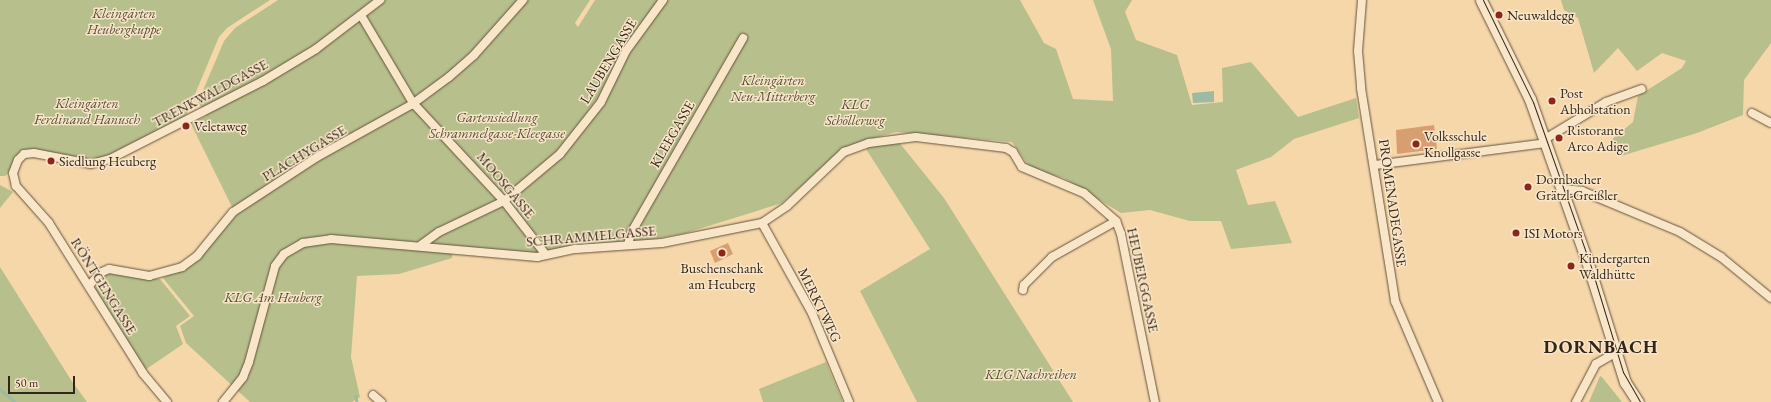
<!DOCTYPE html>
<html>
<head>
<meta charset="utf-8">
<style>
  body { margin:0 }
  #map { position:relative; width:1771px; height:402px; overflow:hidden; background:#f6d7aa; font-family:"EB Garamond",serif }
  div>[style] { position:absolute }
  .green>* { inset:0; background:#b7bf8c }
  .water>* { inset:0; background:#9ebaa3 }
  .stream>* { height:2.5px; margin:-1.25px; padding:0 1.25px; transform-origin:1.25px; border-radius:1.25px; background:#9ebaa3 }
  .building>* { inset:0; background:#d99e70 }
  .roads { filter:drop-shadow(0 0 1px #63523d) drop-shadow(0 0 1px #63523d) }
  .street>* { height:8px; margin:-4px; padding:0 4px; transform-origin:4px; border-radius:4px; background:#f9e5c8 }
  .secondary>* { height:11px; margin:-5.5px; padding:0 5.5px; transform-origin:5.5px; border-radius:5.5px; background:#f9e5c8 }
  .tram>* { height:1px; margin:-0.5px; padding:0 0.5px; transform-origin:0.5px; border-radius:0.5px; background:#322519 }
  .dots>* { width:11px; height:11px; translate:-50% -50%; box-sizing:border-box; border:2px solid #f9e5c8; border-radius:50% }
  span { translate:-50% -50%; white-space:nowrap; text-align:center; line-height:1.15; -webkit-text-stroke:3px #f9e5c8; paint-order:stroke }
  .park-label { font-size:14px; color:#534c36; font-style:italic }
  .poi-label { font-size:14px; color:#322519 }
  .left { translate:0 -50%; text-align:left }
  .street-label { font-size:14px; color:#322519 }
  .district-label { font-size:18px; color:#322519; font-weight:700; letter-spacing:1px }
  .scale { position:absolute; left:8px; top:376px; width:67px; height:18px; box-sizing:border-box; border:2px solid #322519; border-top:0; padding-left:5px; font-size:12px; line-height:14px; white-space:nowrap; color:#322519; -webkit-text-stroke:3px #f9e5c8; paint-order:stroke }
</style>
</head>
<body>
<div id="map">
  <div class="green">
    <i style="clip-path:polygon(0 0,270px 0,227px 28px,219px 37px,185px 118px,109px 156px,90px 161px,34px 150px,5px 176px,0 176px)"></i>
    <i style="clip-path:polygon(278px 0,590px 0,575px 23px,578px 27px,595px 0,1020px 0,1044px 43px,1056px 49px,1073px 99px,1113px 101px,1111px 49px,1093px 0,1132px 0,1125px 12px,1136px 40px,1177px 55px,1192px 105px,1223px 102px,1222px 68px,1251px 62px,1298px 117px,1356px 98px,1359px 118px,1294px 139px,1271px 157px,1236px 170px,1248px 205px,1275px 201px,1292px 243px,1231px 249px,1221px 221px,1190px 221px,1150px 210px,1121px 213px,1064px 178px,1038px 171px,1029px 166px,1012px 142px,896px 132px,867px 140px,842px 151px,782px 203px,686px 233px,644px 241px,564px 247px,536px 254px,453px 246px,452px 258px,399px 274px,357px 276px,351px 357px,360px 397px,352px 402px,250px 402px,186px 343px,180px 326px,194px 316px,163px 278px,196px 261px,236px 215px,191px 124px,206px 116px,198px 102px,224px 41px,235px 28px)"></i>
    <i style="clip-path:polygon(1561px 0,1771px 0,1771px 43px,1744px 80px,1743px 115px,1697px 133px,1621px 156px,1610px 141px,1633px 122px,1638px 96px,1682px 68px,1686px 61px,1662px 53px,1637px 71px,1618px 48px,1594px 73px,1578px 18px,1564px 10px)"></i>
    <i style="clip-path:polygon(898px 141px,944px 198px,1073px 402px,917px 402px,860px 291px,930px 249px,866px 149px,879px 143px)"></i>
    <i style="clip-path:polygon(0 185px,13px 192px,0 208px)"></i>
    <i style="clip-path:polygon(0 267px,71px 380px,87px 402px,0 402px)"></i>
    <i style="clip-path:polygon(109px 273px,160px 279px,190px 316px,176px 326px,183px 344px,145px 370px,95px 289px,103px 275px)"></i>
    <i style="clip-path:polygon(826px 362px,843px 402px,763px 402px,759px 389px)"></i>
    <i style="clip-path:polygon(1600px 376px,1602px 377px,1622px 402px,1589px 402px)"></i>
  </div>
  <div class="water">
    <i style="clip-path:polygon(1214px 91px,1214px 102px,1193px 103px,1192px 93px)"></i>
  </div>
  <div class="stream">
    <i style="left:0;top:389px;width:20px;rotate:41deg"></i>
    <i style="left:356px;top:396px;width:6px;rotate:81deg"></i>
  </div>
  <div class="building">
    <i style="clip-path:polygon(1434px 125px,1437px 149px,1397px 154px,1396px 130px)"></i>
    <i style="clip-path:polygon(728px 243px,733px 254px,715px 263px,710px 251px)"></i>
  </div>
  <div class="roads">
    <div class="street">
      <i style="left:1362px;top:0;width:51px;rotate:94.5deg"></i>
      <i style="left:1358px;top:51px;width:37px;rotate:85deg"></i>
      <i style="left:1361px;top:88px;width:216px;rotate:80.9deg"></i>
      <i style="left:1395px;top:301px;width:110px;rotate:66.9deg"></i>
      <i style="left:362px;top:17px;width:100px;rotate:59.3deg"></i>
      <i style="left:413px;top:103px;width:134px;rotate:47.1deg"></i>
      <i style="left:504px;top:201px;width:68px;rotate:52.1deg"></i>
      <i style="left:1752px;top:113px;width:21px;rotate:28deg"></i>
      <i style="left:1545px;top:139px;width:71px;rotate:-31.2deg"></i>
      <i style="left:1606px;top:102px;width:38px;rotate:-20deg"></i>
      <i style="left:1375px;top:165px;width:172px;rotate:-7.3deg"></i>
      <i style="left:1561px;top:189px;width:21px;rotate:5deg"></i>
      <i style="left:1582px;top:191px;width:106px;rotate:22.7deg"></i>
      <i style="left:1680px;top:232px;width:48px;rotate:31.4deg"></i>
      <i style="left:1721px;top:257px;width:65px;rotate:39.4deg"></i>
      <i style="left:762px;top:223px;width:103px;rotate:60.9deg"></i>
      <i style="left:812px;top:313px;width:96px;rotate:67.4deg"></i>
      <i style="left:421px;top:245px;width:22px;rotate:-36deg"></i>
      <i style="left:439px;top:232px;width:72px;rotate:-25.5deg"></i>
      <i style="left:504px;top:201px;width:73px;rotate:-40deg"></i>
      <i style="left:560px;top:154px;width:66px;rotate:-51.7deg"></i>
      <i style="left:601px;top:102px;width:57px;rotate:-63.9deg"></i>
      <i style="left:626px;top:51px;width:63px;rotate:-54deg"></i>
      <i style="left:628px;top:245px;width:12px;rotate:-76deg"></i>
      <i style="left:631px;top:233px;width:225px;rotate:-60.1deg"></i>
      <i style="left:89px;top:286px;width:17px;rotate:-50deg"></i>
      <i style="left:100px;top:273px;width:10px;rotate:-24deg"></i>
      <i style="left:109px;top:269px;width:41px;rotate:9.9deg"></i>
      <i style="left:149px;top:276px;width:34px;rotate:-15deg"></i>
      <i style="left:182px;top:267px;width:19px;rotate:-36deg"></i>
      <i style="left:197px;top:256px;width:57px;rotate:-50.7deg"></i>
      <i style="left:233px;top:212px;width:100px;rotate:-33.2deg"></i>
      <i style="left:317px;top:157px;width:107px;rotate:-29deg"></i>
      <i style="left:411px;top:105px;width:47px;rotate:-36.4deg"></i>
      <i style="left:449px;top:77px;width:33px;rotate:-41deg"></i>
      <i style="left:474px;top:55px;width:74px;rotate:-48.3deg"></i>
      <i style="left:1023px;top:290px;width:5px;rotate:-79deg"></i>
      <i style="left:1024px;top:285px;width:40px;rotate:-45deg"></i>
      <i style="left:1052px;top:257px;width:73px;rotate:-29.4deg"></i>
      <i style="left:373px;top:395px;width:11px;rotate:41deg"></i>
      <i style="left:167px;top:402px;width:38px;rotate:-130deg"></i>
      <i style="left:143px;top:373px;width:177px;rotate:-122.1deg"></i>
      <i style="left:49px;top:223px;width:50px;rotate:-131.7deg"></i>
      <i style="left:16px;top:186px;width:13px;rotate:-103deg"></i>
      <i style="left:13px;top:173px;width:14px;rotate:-69deg"></i>
      <i style="left:18px;top:160px;width:8px;rotate:-45deg"></i>
      <i style="left:24px;top:154px;width:10px;rotate:-6deg"></i>
      <i style="left:34px;top:153px;width:58px;rotate:10.9deg"></i>
      <i style="left:91px;top:164px;width:20px;rotate:-15deg"></i>
      <i style="left:110px;top:159px;width:172px;rotate:-27deg"></i>
      <i style="left:263px;top:81px;width:62px;rotate:-31.1deg"></i>
      <i style="left:316px;top:49px;width:81px;rotate:-37.4deg"></i>
      <i style="left:223px;top:402px;width:32px;rotate:-51deg"></i>
      <i style="left:243px;top:377px;width:16px;rotate:-68deg"></i>
      <i style="left:249px;top:362px;width:99px;rotate:-74.8deg"></i>
      <i style="left:275px;top:266px;width:15px;rotate:-53deg"></i>
      <i style="left:284px;top:254px;width:22px;rotate:-30deg"></i>
      <i style="left:303px;top:243px;width:28px;rotate:-8deg"></i>
      <i style="left:331px;top:239px;width:207px;rotate:5deg"></i>
      <i style="left:537px;top:257px;width:40px;rotate:-12deg"></i>
      <i style="left:576px;top:249px;width:86px;rotate:-4deg"></i>
      <i style="left:662px;top:243px;width:102px;rotate:-11.3deg"></i>
      <i style="left:762px;top:223px;width:30px;rotate:-34deg"></i>
      <i style="left:787px;top:206px;width:79px;rotate:-43.5deg"></i>
      <i style="left:844px;top:152px;width:27px;rotate:-20deg"></i>
      <i style="left:869px;top:143px;width:47px;rotate:-7.3deg"></i>
      <i style="left:916px;top:137px;width:91px;rotate:7deg"></i>
      <i style="left:1006px;top:148px;width:8px;rotate:30deg"></i>
      <i style="left:1013px;top:152px;width:17px;rotate:59deg"></i>
      <i style="left:1022px;top:167px;width:67px;rotate:22.8deg"></i>
      <i style="left:1084px;top:193px;width:43px;rotate:41.2deg"></i>
      <i style="left:1116px;top:221px;width:14px;rotate:69deg"></i>
      <i style="left:1121px;top:234px;width:171px;rotate:78.6deg"></i>
      <i style="left:1576px;top:402px;width:43px;rotate:-62.2deg"></i>
      <i style="left:1596px;top:364px;width:22px;rotate:-30deg"></i>
    </div>
    <div class="secondary">
      <i style="left:1481px;top:0;width:110px;rotate:63.7deg"></i>
      <i style="left:1530px;top:99px;width:175px;rotate:70.6deg"></i>
      <i style="left:1588px;top:264px;width:124px;rotate:72.6deg"></i>
      <i style="left:1625px;top:382px;width:24px;rotate:57deg"></i>
    </div>
  </div>
  <div class="tram">
    <i style="left:1483px;top:0;width:114px;rotate:63.9deg"></i>
    <i style="left:1533px;top:102px;width:178px;rotate:70.6deg"></i>
    <i style="left:1592px;top:270px;width:107px;rotate:73.1deg"></i>
    <i style="left:1623px;top:372px;width:34px;rotate:60deg"></i>
  </div>
  <div class="dots">
    <i style="left:1499px;top:15px;background:#8f2418"></i>
    <i style="left:1552px;top:101px;background:#8f2418"></i>
    <i style="left:186px;top:126px;background:#8f2418"></i>
    <i style="left:1559px;top:138px;background:#8f2418"></i>
    <i style="left:1416px;top:144px;background:#8f2418"></i>
    <i style="left:51px;top:161px;background:#8f2418"></i>
    <i style="left:1528px;top:187px;background:#8f2418"></i>
    <i style="left:1516px;top:233px;background:#8f2418"></i>
    <i style="left:722px;top:253px;background:#8f2418"></i>
    <i style="left:1571px;top:266px;background:#8f2418"></i>
  </div>
  <div class="park-label">
    <span style="left:124px;top:21px">Kleingärten<br>Heubergkuppe</span>
    <span style="left:773px;top:88px">Kleingärten<br>Neu-Mitterberg</span>
    <span style="left:87px;top:111px">Kleingärten<br>Ferdinand Hanusch</span>
    <span style="left:855px;top:112px">KLG<br>Schöllerweg</span>
    <span style="left:497px;top:125px">Gartensiedlung<br>Schrammelgasse-Kleegasse</span>
    <span style="left:273px;top:297px">KLG Am Heuberg</span>
    <span style="left:1031px;top:374px">KLG Nachreihen</span>
  </div>
  <div class="poi-label">
    <span class="left" style="left:1507px;top:15px">Neuwaldegg</span>
    <span class="left" style="left:1560px;top:101px">Post<br>Abholstation</span>
    <span class="left" style="left:194px;top:126px">Veletaweg</span>
    <span class="left" style="left:1567px;top:138px">Ristorante<br>Arco Adige</span>
    <span class="left" style="left:1424px;top:144px">Volksschule<br>Knollgasse</span>
    <span class="left" style="left:59px;top:161px">Siedlung Heuberg</span>
    <span class="left" style="left:1536px;top:187px">Dornbacher<br>Grätzl-Greißler</span>
    <span class="left" style="left:1524px;top:233px">ISI Motors</span>
    <span class="left" style="left:1579px;top:266px">Kindergarten<br>Waldhütte</span>
    <span style="left:722px;top:276px">Buschenschank<br>am Heuberg</span>
  </div>
  <div class="street-label">
    <span style="left:608px;top:61px;rotate:-59deg">LAUBENGASSE</span>
    <span style="left:210px;top:93px;rotate:-28deg">TRENKWALDGASSE</span>
    <span style="left:672px;top:134px;rotate:-60deg">KLEEGASSE</span>
    <span style="left:304px;top:153px;rotate:-31deg">PLACHYGASSE</span>
    <span style="left:506px;top:185px;rotate:50deg">MOOSGASSE</span>
    <span style="left:1393px;top:203px;rotate:82deg">PROMENADEGASSE</span>
    <span style="left:591px;top:236px;rotate:-5deg">SCHRAMMELGASSE</span>
    <span style="left:1143px;top:280px;rotate:78deg">HEUBERGGASSE</span>
    <span style="left:104px;top:286px;rotate:58deg">RÖNTGENGASSE</span>
    <span style="left:820px;top:305px;rotate:64deg">MERKTWEG</span>
  </div>
  <div class="district-label">
    <span style="left:1601px;top:347px">DORNBACH</span>
  </div>
  <div class="scale">50 m</div>
</div>
</body>
</html>
